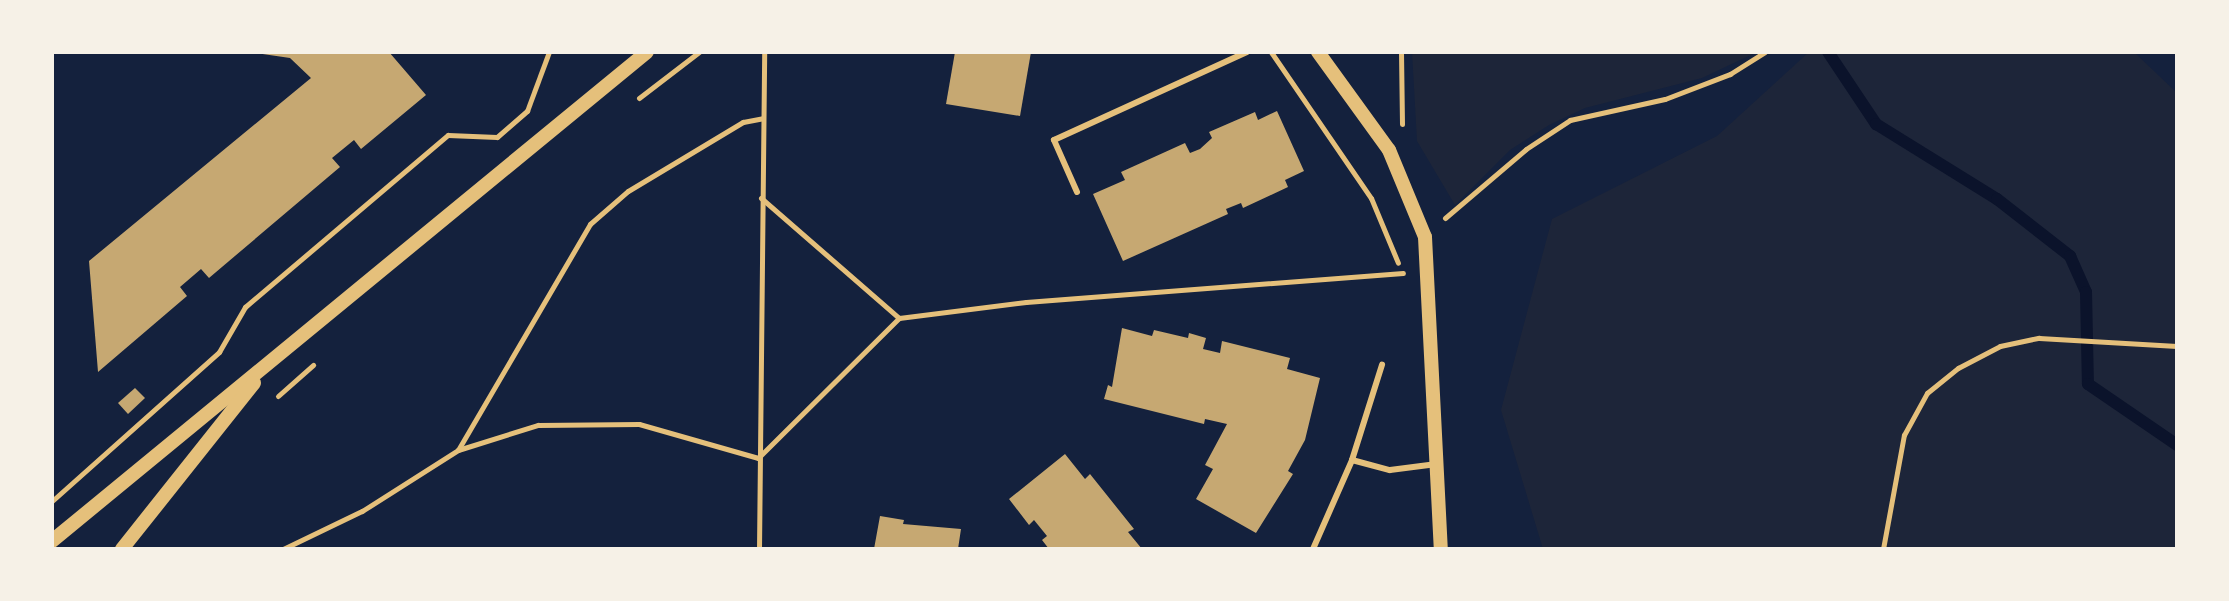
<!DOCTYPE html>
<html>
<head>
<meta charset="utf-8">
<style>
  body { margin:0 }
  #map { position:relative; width:2229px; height:601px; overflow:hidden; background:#14213d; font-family:"DM Sans",sans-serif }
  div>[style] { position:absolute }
  .green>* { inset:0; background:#1d2539 }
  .stream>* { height:12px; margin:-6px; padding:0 6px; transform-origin:6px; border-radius:6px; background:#0b132b }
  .building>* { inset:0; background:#c6a872 }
  .path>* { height:5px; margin:-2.5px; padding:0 2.5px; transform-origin:2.5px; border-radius:2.5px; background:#e5c07b }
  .service>* { height:6px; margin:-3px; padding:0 3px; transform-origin:3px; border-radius:3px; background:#e5c07b }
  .tertiary>* { height:14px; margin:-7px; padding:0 7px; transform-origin:7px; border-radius:7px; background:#e5c07b }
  span { translate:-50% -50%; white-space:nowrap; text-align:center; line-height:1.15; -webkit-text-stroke:8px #f6f1e7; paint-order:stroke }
  .frame { position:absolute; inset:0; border:54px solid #f6f1e7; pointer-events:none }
</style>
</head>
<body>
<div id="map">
  <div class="green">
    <i style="clip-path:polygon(1412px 52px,1757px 52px,1702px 78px,1585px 108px,1549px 125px,1510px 150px,1455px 205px,1417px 141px)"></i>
    <i style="clip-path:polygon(1809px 52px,2134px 52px,2177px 93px,2177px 549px,1543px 549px,1501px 410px,1552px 219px,1717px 136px)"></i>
  </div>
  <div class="stream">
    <i style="left:1828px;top:52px;width:87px;rotate:56.3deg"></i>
    <i style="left:1876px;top:124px;width:142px;rotate:31.8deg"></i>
    <i style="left:1997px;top:199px;width:93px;rotate:38deg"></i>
    <i style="left:2070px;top:256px;width:39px;rotate:66deg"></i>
    <i style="left:2086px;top:292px;width:92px;rotate:88.8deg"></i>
    <i style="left:2088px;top:384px;width:108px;rotate:34.4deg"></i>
  </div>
  <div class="building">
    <i style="clip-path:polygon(249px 52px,389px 52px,426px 95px,361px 149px,354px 140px,332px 158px,340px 167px,209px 278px,201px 269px,180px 287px,187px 296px,98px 372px,89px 261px,311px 78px,290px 58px)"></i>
    <i style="clip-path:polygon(955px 52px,1031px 52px,1020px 116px,946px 104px)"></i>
    <i style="clip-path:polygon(1277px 111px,1304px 171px,1285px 180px,1288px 187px,1243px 208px,1241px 203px,1226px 209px,1228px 214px,1123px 261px,1093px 194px,1125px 180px,1121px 172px,1185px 143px,1190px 153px,1200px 149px,1212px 138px,1209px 132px,1255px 112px,1258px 120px)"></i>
    <i style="clip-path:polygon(1122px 328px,1152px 336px,1154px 330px,1188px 338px,1189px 333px,1206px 338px,1203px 349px,1220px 353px,1222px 341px,1290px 358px,1287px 369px,1320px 378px,1305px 440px,1288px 471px,1293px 474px,1256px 533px,1196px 499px,1213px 469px,1205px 465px,1227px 424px,1205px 419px,1204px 424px,1104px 399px,1108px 385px,1112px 387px)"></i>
    <i style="clip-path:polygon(135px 388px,145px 398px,128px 414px,118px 403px)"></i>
    <i style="clip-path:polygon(1065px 454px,1085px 479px,1090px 474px,1134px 529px,1128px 532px,1142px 549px,1049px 549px,1042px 540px,1047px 536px,1034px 520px,1029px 525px,1009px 499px)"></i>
    <i style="clip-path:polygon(880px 516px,904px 520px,903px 524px,961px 529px,958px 549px,874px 549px)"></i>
  </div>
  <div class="path">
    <i style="left:1271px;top:52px;width:177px;rotate:55.6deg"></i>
    <i style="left:1371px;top:198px;width:70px;rotate:67.4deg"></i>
    <i style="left:1401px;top:52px;width:72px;rotate:89.2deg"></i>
    <i style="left:639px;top:98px;width:76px;rotate:-37.5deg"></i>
    <i style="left:761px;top:198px;width:183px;rotate:41deg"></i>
    <i style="left:1445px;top:218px;width:106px;rotate:-40.4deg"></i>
    <i style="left:1526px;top:149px;width:53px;rotate:-33.4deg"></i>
    <i style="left:1570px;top:120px;width:97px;rotate:-12.5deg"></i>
    <i style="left:1665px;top:99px;width:70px;rotate:-21deg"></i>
    <i style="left:1730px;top:74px;width:41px;rotate:-32.2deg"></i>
    <i style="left:278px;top:396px;width:47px;rotate:-41.5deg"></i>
    <i style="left:458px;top:450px;width:262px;rotate:-59.7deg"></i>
    <i style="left:590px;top:224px;width:50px;rotate:-41deg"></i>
    <i style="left:628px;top:191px;width:134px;rotate:-31deg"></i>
    <i style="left:743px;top:122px;width:20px;rotate:-11deg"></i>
    <i style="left:52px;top:501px;width:224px;rotate:-41.7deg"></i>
    <i style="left:219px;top:352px;width:52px;rotate:-60deg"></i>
    <i style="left:245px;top:307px;width:266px;rotate:-40.3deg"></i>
    <i style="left:448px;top:135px;width:49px;rotate:2.3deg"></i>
    <i style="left:497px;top:137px;width:40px;rotate:-41deg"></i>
    <i style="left:527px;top:111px;width:63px;rotate:-69.6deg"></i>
    <i style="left:283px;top:549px;width:88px;rotate:-25.7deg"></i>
    <i style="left:362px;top:511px;width:114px;rotate:-32.4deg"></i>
    <i style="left:458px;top:450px;width:84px;rotate:-17.4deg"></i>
    <i style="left:538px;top:425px;width:101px;rotate:-0.6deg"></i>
    <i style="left:639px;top:424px;width:124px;rotate:15.9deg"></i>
    <i style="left:758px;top:458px;width:199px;rotate:-44.8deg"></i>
    <i style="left:899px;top:318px;width:128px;rotate:-7.2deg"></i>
    <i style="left:1026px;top:302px;width:378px;rotate:-4.4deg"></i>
    <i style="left:759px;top:549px;width:497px;rotate:-89.4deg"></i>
    <i style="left:1883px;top:549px;width:116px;rotate:-79.6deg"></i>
    <i style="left:1904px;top:435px;width:48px;rotate:-61.3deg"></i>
    <i style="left:1927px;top:393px;width:40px;rotate:-39deg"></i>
    <i style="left:1958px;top:368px;width:47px;rotate:-27.6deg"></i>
    <i style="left:2000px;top:346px;width:40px;rotate:-12deg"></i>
    <i style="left:2039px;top:338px;width:138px;rotate:3.3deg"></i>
  </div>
  <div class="service">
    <i style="left:1077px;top:192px;width:57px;rotate:-113.9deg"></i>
    <i style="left:1054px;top:140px;width:212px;rotate:-24.5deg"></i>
    <i style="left:1352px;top:460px;width:39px;rotate:15deg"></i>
    <i style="left:1390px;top:470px;width:47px;rotate:-7.3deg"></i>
    <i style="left:1313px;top:549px;width:97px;rotate:-66.3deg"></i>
    <i style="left:1352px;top:460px;width:100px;rotate:-72.5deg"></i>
  </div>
  <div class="tertiary">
    <i style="left:1318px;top:52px;width:121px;rotate:54.1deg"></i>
    <i style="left:1389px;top:150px;width:94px;rotate:67.5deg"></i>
    <i style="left:1425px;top:237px;width:312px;rotate:87.1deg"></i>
    <i style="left:52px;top:541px;width:770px;rotate:-39.42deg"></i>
    <i style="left:122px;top:549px;width:212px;rotate:-51.5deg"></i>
  </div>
  <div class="frame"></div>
</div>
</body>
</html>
